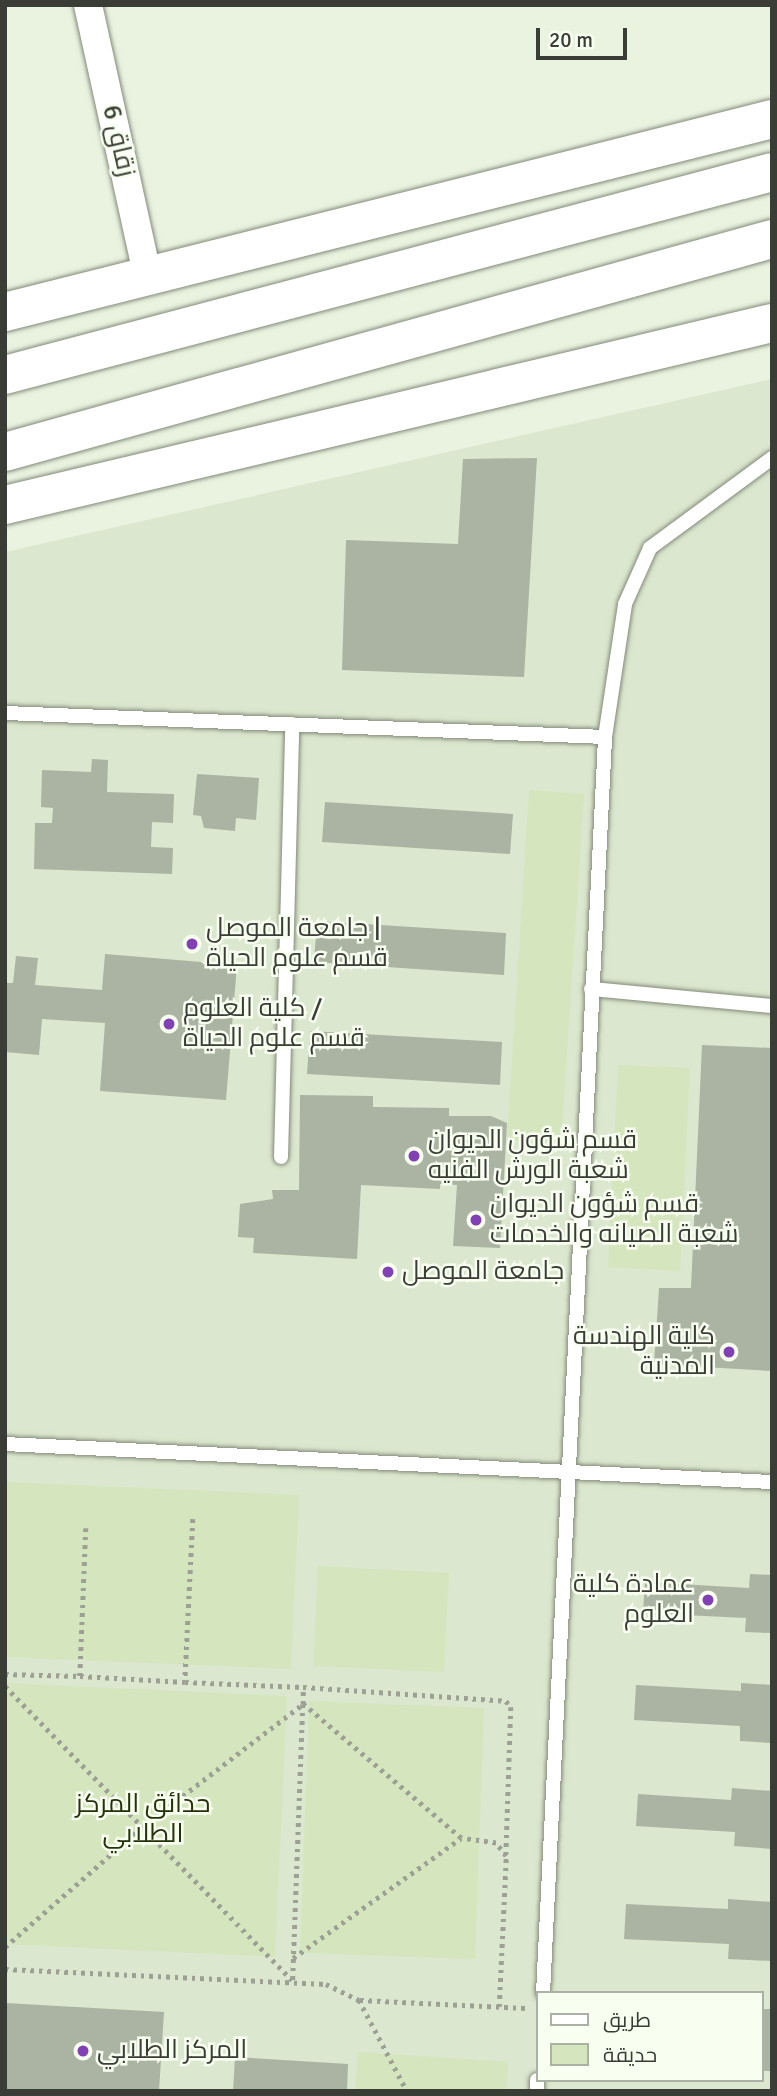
<!DOCTYPE html>
<html>
<head>
<meta charset="utf-8">
<style>
  body { margin:0 }
  #map { position:relative; width:777px; height:2096px; overflow:hidden; background:#eaf2e0; font-family:Signika,Cairo,sans-serif }
  div>[style] { position:absolute }
  .built>* { inset:0; background:#dbe7ce }
  .green>* { inset:0; background:#d5e6bf }
  .building>* { inset:0; background:#abb3a2 }
  .path>* { height:4.5px; margin-top:-2.25px; transform-origin:0; background:repeating-linear-gradient(90deg,#9ca194 0 3.5px,transparent 0 8.5px) }
  .roads { filter:drop-shadow(0 0 2px #838a7a) drop-shadow(0 0 2px #838a7a) }
  .service>* { height:14px; margin:-7px; padding:0 7px; transform-origin:7px; border-radius:7px; background:#fff }
  .minor>* { height:28px; margin:-14px; padding:0 14px; transform-origin:14px; border-radius:14px; background:#fff }
  .secondary>* { height:38px; margin:-19px; padding:0 19px; transform-origin:19px; border-radius:19px; background:#fff }
  .trunk>* { height:38px; margin:-19px; padding:0 19px; transform-origin:19px; border-radius:19px; background:#fff }
  .dots>* { width:19px; height:19px; translate:-50% -50%; box-sizing:border-box; border:4px solid #f8fff0; border-radius:50% }
  span { translate:-50% -50%; white-space:nowrap; text-align:center; line-height:1.15; -webkit-text-stroke:5px #f8fff0; paint-order:stroke }
  .street-label { font-size:26px; color:#3a3d36 }
  .poi-label { font-size:26px; color:#3a3d36 }
  .left { translate:0 -50%; text-align:left }
  .right { translate:-100% -50%; text-align:right }
  .park-label { font-size:26px; color:#24320a }
  .frame { position:absolute; inset:0; border:7px solid #3a3d36; pointer-events:none }
  .legend { position:absolute; left:536px; top:1991px; width:228px; height:91px; box-sizing:border-box; background:#f8fff0; border:2px solid #acb1a6; margin:0; padding:9px 12px; list-style:none; font-size:21px; color:#3a3d36 }
  .legend li { display:flex; align-items:center; gap:14px; height:35px }
  .legend b { width:35px; border:2px solid #acb1a6 }
  .scale { position:absolute; left:536px; top:28px; width:91px; height:32px; box-sizing:border-box; border:4px solid #3a3d36; border-top:0; padding-left:9px; font-size:21px; line-height:24px; white-space:nowrap; color:#3a3d36; -webkit-text-stroke:5px #f8fff0; paint-order:stroke }
</style>
</head>
<body>
<div id="map">
  <div class="built">
    <i style="clip-path:polygon(evenodd,772px 379px,772px 2091px,5px 2091px,5px 552px,772px 379px,537px 1993px,761px 1993px,761px 2080px,537px 2080px,537px 1993px)"></i>
  </div>
  <div class="green">
    <i style="clip-path:polygon(529px 790px,584px 794px,561px 1144px,507px 1140px)"></i>
    <i style="clip-path:polygon(618px 1065px,690px 1068px,680px 1271px,608px 1267px)"></i>
    <i style="clip-path:polygon(5px 1482px,299px 1495px,291px 1669px,5px 1657px)"></i>
    <i style="clip-path:polygon(318px 1566px,449px 1573px,444px 1672px,313px 1666px)"></i>
    <i style="clip-path:polygon(5px 1683px,287px 1696px,275px 1957px,5px 1944px)"></i>
    <i style="clip-path:polygon(309px 1701px,484px 1708px,475px 1959px,300px 1953px)"></i>
    <i style="clip-path:polygon(358px 2052px,508px 2062px,506px 2091px,355px 2091px)"></i>
  </div>
  <div class="building">
    <i style="clip-path:polygon(537px 458px,524px 677px,342px 670px,346px 540px,458px 544px,463px 459px)"></i>
    <i style="clip-path:polygon(92px 759px,108px 760px,107px 792px,174px 794px,173px 823px,152px 822px,151px 847px,173px 848px,172px 874px,34px 869px,35px 823px,52px 823px,53px 808px,41px 807px,42px 770px,91px 772px)"></i>
    <i style="clip-path:polygon(197px 774px,259px 778px,256px 820px,236px 818px,235px 831px,204px 828px,201px 816px,193px 815px)"></i>
    <i style="clip-path:polygon(325px 802px,513px 814px,510px 854px,322px 842px)"></i>
    <i style="clip-path:polygon(317px 921px,506px 933px,504px 975px,314px 962px)"></i>
    <i style="clip-path:polygon(105px 954px,237px 965px,226px 1100px,100px 1091px,105px 1023px,42px 1019px,39px 1055px,5px 1052px,5px 983px,13px 983px,16px 956px,38px 958px,35px 985px,102px 990px)"></i>
    <i style="clip-path:polygon(310px 1031px,502px 1042px,500px 1085px,307px 1074px)"></i>
    <i style="clip-path:polygon(702px 1045px,772px 1048px,772px 1371px,654px 1364px,659px 1288px,691px 1288px)"></i>
    <i style="clip-path:polygon(300px 1095px,373px 1096px,373px 1107px,449px 1108px,449px 1116px,491px 1116px,507px 1123px,500px 1248px,453px 1246px,457px 1185px,440px 1184px,440px 1189px,361px 1185px,357px 1259px,253px 1253px,254px 1238px,238px 1237px,240px 1204px,273px 1199px,272px 1190px,299px 1190px)"></i>
    <i style="clip-path:polygon(750px 1574px,772px 1575px,772px 1633px,745px 1632px,746px 1618px,643px 1613px,645px 1582px,749px 1588px)"></i>
    <i style="clip-path:polygon(741px 1683px,772px 1685px,772px 1743px,740px 1741px,740px 1726px,634px 1720px,636px 1685px,741px 1691px)"></i>
    <i style="clip-path:polygon(732px 1788px,772px 1791px,772px 1849px,734px 1846px,735px 1832px,636px 1826px,638px 1794px,731px 1800px)"></i>
    <i style="clip-path:polygon(728px 1899px,772px 1902px,772px 1961px,728px 1959px,729px 1944px,624px 1939px,626px 1904px,728px 1909px)"></i>
    <i style="clip-path:polygon(5px 2003px,164px 2012px,159px 2091px,5px 2091px)"></i>
    <i style="clip-path:polygon(761px 2009px,772px 2009px,772px 2071px,761px 2071px)"></i>
    <i style="clip-path:polygon(235px 2057px,348px 2064px,347px 2091px,233px 2091px)"></i>
  </div>
  <div class="path">
    <i style="left:193px;top:1519px;width:163px;rotate:92.8deg"></i>
    <i style="left:185px;top:1682px;width:118px;rotate:2.4deg"></i>
    <i style="left:86px;top:1528px;width:148px;rotate:92.3deg"></i>
    <i style="left:80px;top:1676px;width:105px;rotate:3.3deg"></i>
    <i style="left:5px;top:1674px;width:75px;rotate:1.5deg"></i>
    <i style="left:5px;top:1686px;width:411px;rotate:45.7deg"></i>
    <i style="left:5px;top:1947px;width:182px;rotate:-41.2deg"></i>
    <i style="left:142px;top:1827px;width:203px;rotate:-37.4deg"></i>
    <i style="left:303px;top:1704px;width:276px;rotate:92.1deg"></i>
    <i style="left:293px;top:1958px;width:206px;rotate:-35.5deg"></i>
    <i style="left:5px;top:1969px;width:321px;rotate:2.7deg"></i>
    <i style="left:326px;top:1984px;width:37px;rotate:26deg"></i>
    <i style="left:359px;top:2000px;width:103px;rotate:62.2deg"></i>
    <i style="left:360px;top:2000px;width:166px;rotate:2.8deg"></i>
    <i style="left:499px;top:2007px;width:151px;rotate:-87.3deg"></i>
    <i style="left:506px;top:1856px;width:16px;rotate:-128deg"></i>
    <i style="left:496px;top:1843px;width:35px;rotate:-172deg"></i>
    <i style="left:461px;top:1838px;width:207px;rotate:-139.7deg"></i>
    <i style="left:303px;top:1704px;width:17px;rotate:-90deg"></i>
    <i style="left:303px;top:1687px;width:203px;rotate:3.9deg"></i>
    <i style="left:506px;top:1701px;width:8px;rotate:50deg"></i>
    <i style="left:511px;top:1707px;width:149px;rotate:91.9deg"></i>
  </div>
  <div class="roads">
    <div class="service">
      <i style="left:5px;top:713px;width:600px;rotate:2.29deg"></i>
      <i style="left:591px;top:989px;width:182px;rotate:5.4deg"></i>
      <i style="left:281px;top:1157px;width:433px;rotate:-88.5deg"></i>
      <i style="left:5px;top:1444px;width:768px;rotate:2.84deg"></i>
      <i style="left:543px;top:1993px;width:1258px;rotate:-87.17deg"></i>
      <i style="left:605px;top:737px;width:134px;rotate:-81.4deg"></i>
      <i style="left:625px;top:604px;width:61px;rotate:-65.9deg"></i>
      <i style="left:650px;top:548px;width:152px;rotate:-36.4deg"></i>
      <i style="left:537px;top:2091px;width:11px;rotate:-90deg"></i>
    </div>
    <div class="minor">
      <i style="left:88px;top:5px;width:279px;rotate:77.6deg"></i>
    </div>
    <div class="secondary">
      <i style="left:5px;top:312px;width:791px;rotate:-14.12deg"></i>
      <i style="left:5px;top:505px;width:788px;rotate:-13.35deg"></i>
    </div>
    <div class="trunk">
      <i style="left:5px;top:375px;width:793px;rotate:-14.82deg"></i>
      <i style="left:5px;top:452px;width:796px;rotate:-15.52deg"></i>
    </div>
  </div>
  <div class="dots">
    <i style="left:192px;top:944px;background:#8140b4"></i>
    <i style="left:169px;top:1024px;background:#8140b4"></i>
    <i style="left:414px;top:1156px;background:#8140b4"></i>
    <i style="left:476px;top:1220px;background:#8140b4"></i>
    <i style="left:388px;top:1272px;background:#8140b4"></i>
    <i style="left:729px;top:1352px;background:#8140b4"></i>
    <i style="left:708px;top:1600px;background:#8140b4"></i>
    <i style="left:83px;top:2051px;background:#8140b4"></i>
  </div>
  <div class="street-label">
    <span style="left:118px;top:141px;rotate:77deg">زقاق 6</span>
  </div>
  <div class="poi-label">
    <span class="left" style="left:206px;top:944px">جامعة الموصل |<br>قسم علوم الحياة</span>
    <span class="left" style="left:183px;top:1024px">كلية العلوم /<br>قسم علوم الحياة</span>
    <span class="left" style="left:428px;top:1156px">قسم شؤون الديوان<br>شعبة الورش الفنيه</span>
    <span class="left" style="left:490px;top:1220px">قسم شؤون الديوان<br>شعبة الصيانه والخدمات</span>
    <span class="left" style="left:402px;top:1272px">جامعة الموصل</span>
    <span class="right" style="left:715px;top:1352px">كلية الهندسة<br>المدنية</span>
    <span class="right" style="left:694px;top:1600px">عمادة كلية<br>العلوم</span>
    <span class="left" style="left:97px;top:2051px">المركز الطلابي</span>
  </div>
  <div class="park-label">
    <span style="left:143px;top:1820px">حدائق المركز<br>الطلابي</span>
  </div>
  <div class="frame"></div>
  <ul class="legend">
  <li><b style="height:9px;background:#fff"></b>طريق</li>
  <li><b style="height:19px;background:#d5e6bf"></b>حديقة</li>
  </ul>
  <div class="scale">20 m</div>
</div>
</body>
</html>
